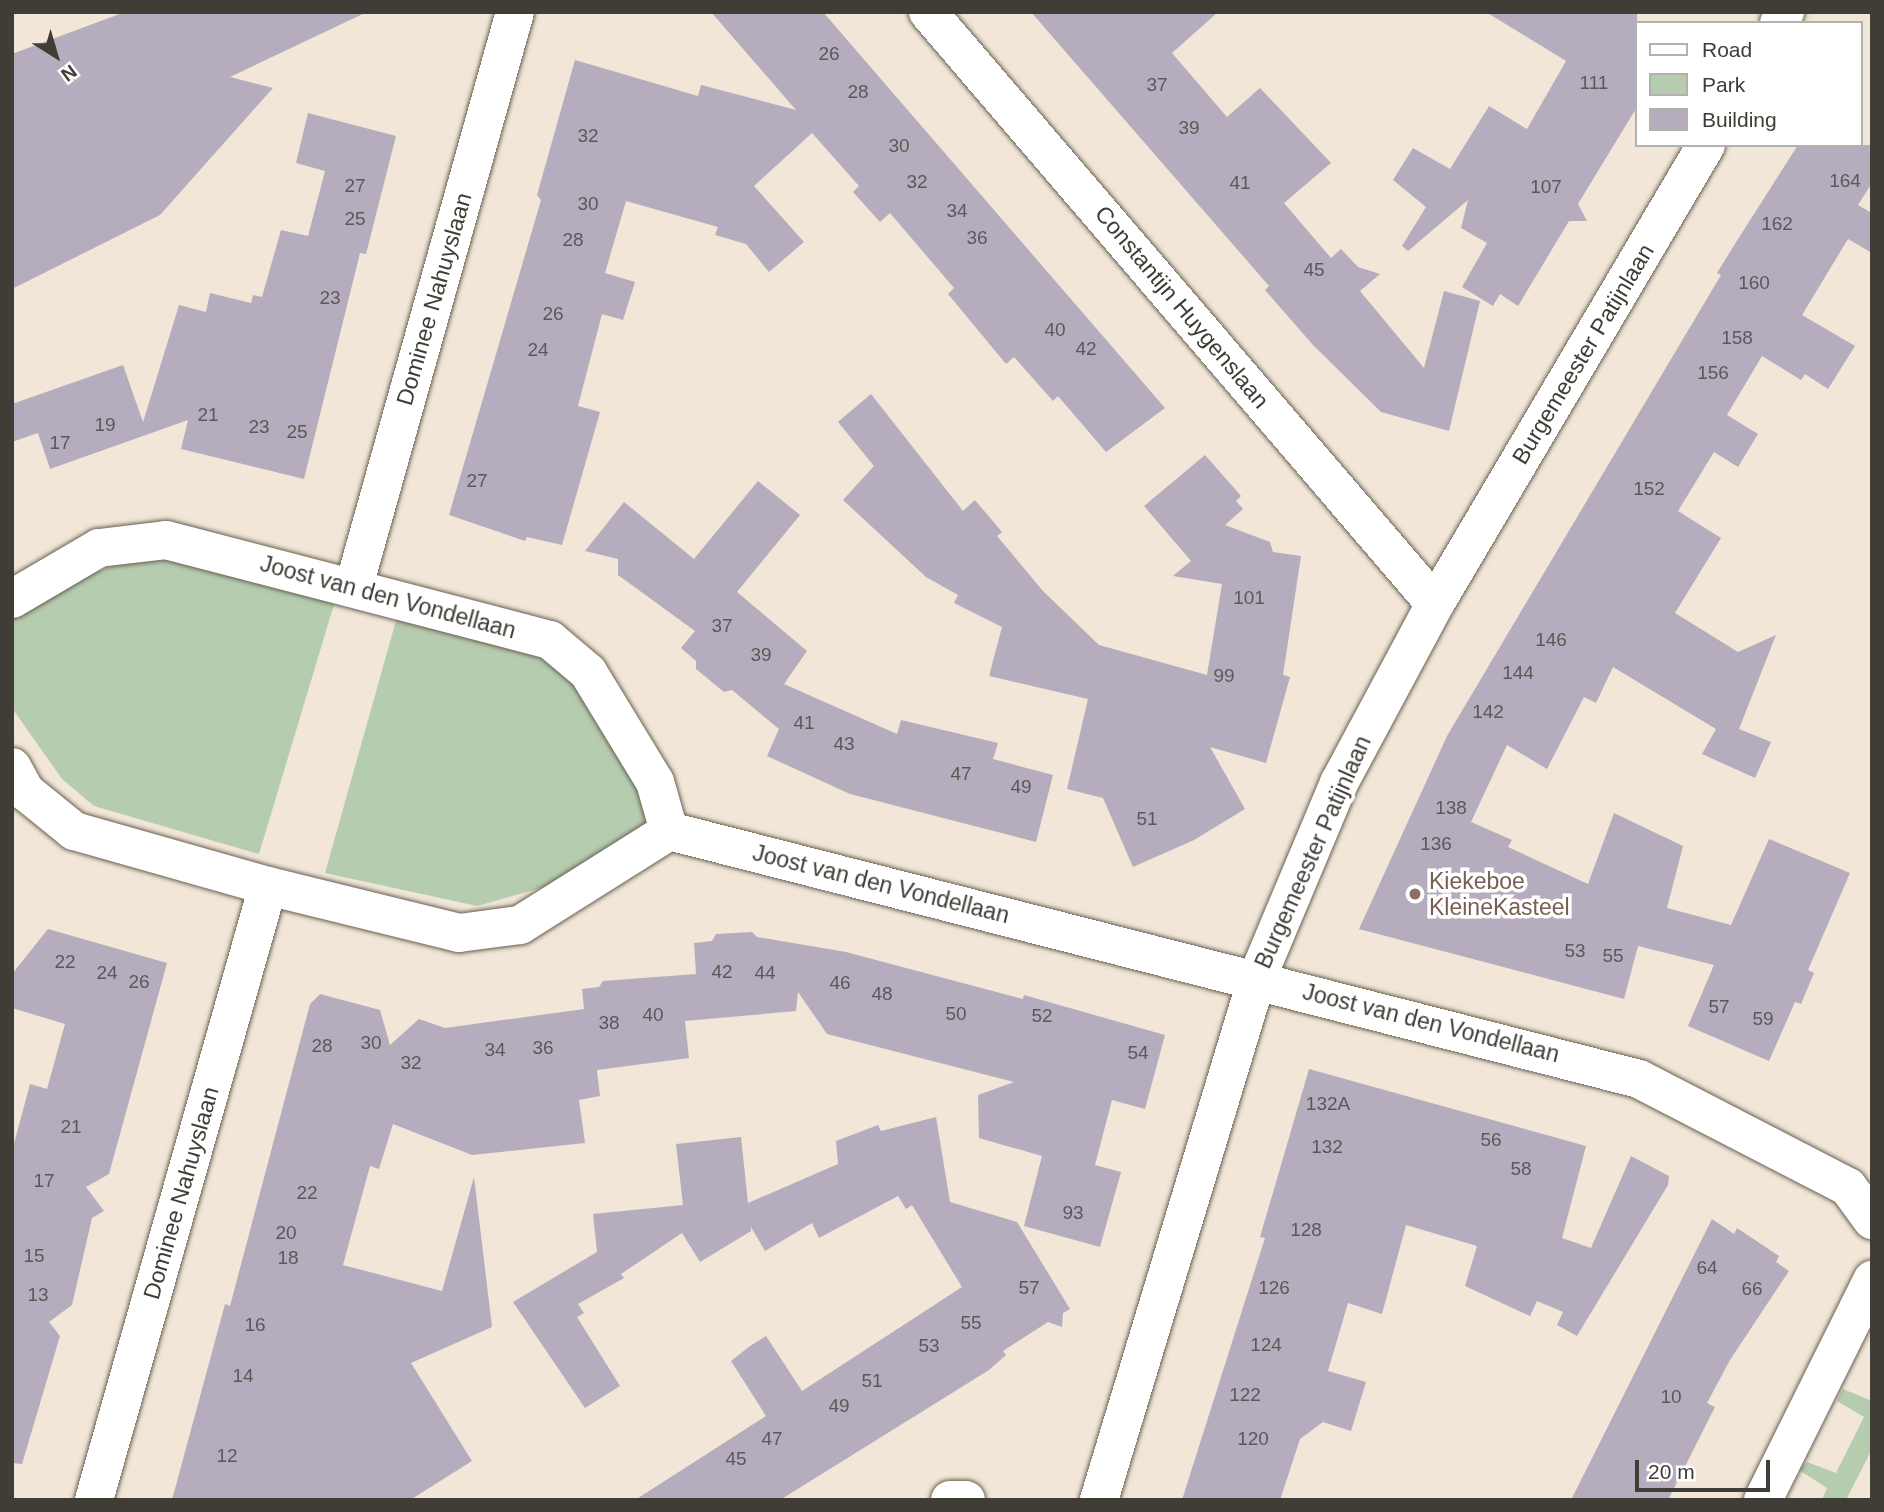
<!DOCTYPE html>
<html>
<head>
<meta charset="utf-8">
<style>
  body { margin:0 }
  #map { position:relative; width:1884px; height:1512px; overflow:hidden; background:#f1e6d7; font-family:Arial,sans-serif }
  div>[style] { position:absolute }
  .green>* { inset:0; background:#b5ccaf }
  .building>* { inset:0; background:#b5adbd }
  .roads { filter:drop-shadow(0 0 2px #696052) drop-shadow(0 0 2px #696052) }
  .minor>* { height:38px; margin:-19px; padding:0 19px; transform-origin:19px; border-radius:19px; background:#fff }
  .dots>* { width:19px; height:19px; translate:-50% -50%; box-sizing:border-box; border:4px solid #fff; border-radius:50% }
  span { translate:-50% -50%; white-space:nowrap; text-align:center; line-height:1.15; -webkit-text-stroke:7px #fff; paint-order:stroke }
  .number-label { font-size:19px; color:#5d5858 }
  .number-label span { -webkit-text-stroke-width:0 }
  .street-label { font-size:23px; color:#403c36 }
  .education-label { font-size:23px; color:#785e54 }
  .left { translate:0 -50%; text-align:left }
  .frame { position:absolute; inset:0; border:14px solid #403c36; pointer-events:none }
  .legend { position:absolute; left:1635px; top:21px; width:228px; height:126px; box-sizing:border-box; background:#fff; border:2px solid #b3b1af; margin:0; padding:9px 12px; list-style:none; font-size:21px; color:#403c36 }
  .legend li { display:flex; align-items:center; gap:14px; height:35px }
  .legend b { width:35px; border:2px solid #b3b1af }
  .north { position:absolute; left:21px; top:21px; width:70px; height:70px; -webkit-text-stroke:5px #fff; paint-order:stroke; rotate:143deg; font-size:19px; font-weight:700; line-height:28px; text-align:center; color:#403c36 }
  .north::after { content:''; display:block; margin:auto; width:24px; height:32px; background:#403c36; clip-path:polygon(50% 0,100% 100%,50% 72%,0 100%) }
  .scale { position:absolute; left:1635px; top:1460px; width:135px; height:32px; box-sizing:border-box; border:4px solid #403c36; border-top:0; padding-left:9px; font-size:21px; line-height:24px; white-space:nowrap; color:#403c36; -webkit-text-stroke:5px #fff; paint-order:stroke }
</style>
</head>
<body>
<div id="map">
  <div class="green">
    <i style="clip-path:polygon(167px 558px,335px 601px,259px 854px,94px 806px,62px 779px,12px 708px,12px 617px,64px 584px,126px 561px)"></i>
    <i style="clip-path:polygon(399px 610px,556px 650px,646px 775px,652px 840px,601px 871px,477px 906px,325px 873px)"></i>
    <i style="clip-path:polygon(1843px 1389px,1872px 1401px,1872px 1449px,1846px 1500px,1822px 1500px,1827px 1488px,1799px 1470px,1807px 1462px,1836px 1473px,1864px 1417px,1837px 1401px)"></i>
  </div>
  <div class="building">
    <i style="clip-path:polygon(125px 12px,367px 12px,230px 77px,273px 88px,160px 215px,12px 289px,12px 54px)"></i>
    <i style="clip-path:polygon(711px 12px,823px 12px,1165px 408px,1106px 452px,1058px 396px,1053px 401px,1014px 357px,1006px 364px,948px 294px,954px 288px,890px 213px,880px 222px,853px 192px,859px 186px,812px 133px,754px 186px,804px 242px,769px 272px,746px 244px,715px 235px,718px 227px,626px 201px,605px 273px,635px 282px,623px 320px,602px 314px,578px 406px,600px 412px,562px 545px,527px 537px,525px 541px,449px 515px,541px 200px,537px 195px,575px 60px,698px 96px,701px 85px,796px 110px)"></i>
    <i style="clip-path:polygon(1031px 12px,1218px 12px,1172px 53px,1227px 117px,1260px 88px,1331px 163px,1284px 203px,1331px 258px,1341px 249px,1358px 267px,1380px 274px,1360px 291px,1424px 368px,1444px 291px,1480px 301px,1449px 431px,1381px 412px,1313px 345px,1265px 290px,1269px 286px)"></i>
    <i style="clip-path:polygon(1486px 12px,1637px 12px,1637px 107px,1578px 204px,1587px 221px,1569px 221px,1518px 306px,1500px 294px,1493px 306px,1462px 287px,1487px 243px,1461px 228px,1468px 200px,1408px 251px,1402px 246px,1426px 207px,1393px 180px,1413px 148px,1450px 169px,1489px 106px,1527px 129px,1566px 61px)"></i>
    <i style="clip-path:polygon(308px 113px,396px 136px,366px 254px,360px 253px,304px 479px,181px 449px,188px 420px,50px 469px,38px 433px,12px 442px,12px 404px,123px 365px,143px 422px,179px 305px,206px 312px,210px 293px,251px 303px,253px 295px,262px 297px,281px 230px,308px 236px,325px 171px,296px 163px)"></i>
    <i style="clip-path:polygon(1798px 145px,1872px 145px,1872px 183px,1858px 205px,1872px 213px,1872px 253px,1848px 239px,1802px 315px,1855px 346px,1828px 389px,1805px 374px,1801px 380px,1762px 356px,1727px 415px,1758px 434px,1738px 467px,1714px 452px,1678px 511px,1721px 538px,1675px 613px,1738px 652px,1776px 635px,1739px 729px,1771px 742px,1755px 778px,1702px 754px,1716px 729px,1613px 667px,1596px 703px,1584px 697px,1547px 769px,1507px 745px,1471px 822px,1512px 840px,1508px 847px,1588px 884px,1614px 813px,1683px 846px,1667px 908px,1731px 925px,1769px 839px,1850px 873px,1808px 970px,1814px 973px,1801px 1004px,1795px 1002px,1769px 1061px,1688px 1026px,1714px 965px,1638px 946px,1624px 999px,1359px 929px,1447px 736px,1721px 275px,1717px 273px,1738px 239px)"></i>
    <i style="clip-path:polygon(871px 394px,963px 511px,975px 500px,1002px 532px,997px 536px,1043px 591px,1099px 645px,1207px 675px,1222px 584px,1173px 576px,1191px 561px,1144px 506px,1205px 455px,1241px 496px,1236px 501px,1243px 509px,1225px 525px,1270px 542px,1273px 552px,1301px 556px,1283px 675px,1290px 677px,1266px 763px,1210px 747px,1245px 809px,1194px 840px,1133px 867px,1103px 798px,1067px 789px,1088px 699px,989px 676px,1002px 627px,954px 603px,958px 595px,926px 577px,843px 500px,874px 466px,838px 422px)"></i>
    <i style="clip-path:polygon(758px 481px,800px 515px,737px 592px,807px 651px,784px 684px,897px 734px,901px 720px,998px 743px,993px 759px,1053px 775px,1036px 842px,850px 794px,767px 756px,779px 729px,732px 690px,724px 692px,696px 669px,696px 661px,681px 648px,695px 631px,618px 575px,618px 559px,585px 551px,624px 502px,694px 559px)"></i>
    <i style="clip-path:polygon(48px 929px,167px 963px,109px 1174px,86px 1187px,104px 1211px,92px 1218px,72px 1305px,49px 1322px,60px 1336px,22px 1464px,12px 1463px,12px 1151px,30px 1084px,47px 1089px,65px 1024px,12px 1008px,12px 974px)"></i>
    <i style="clip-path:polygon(752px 932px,757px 937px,846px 952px,1023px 999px,1024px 995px,1165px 1035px,1145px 1109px,1112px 1100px,1095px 1165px,1121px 1172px,1100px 1247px,1024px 1226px,1042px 1156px,979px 1138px,978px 1095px,1014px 1082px,827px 1034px,798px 992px,796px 1011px,685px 1021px,689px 1058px,597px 1070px,600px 1096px,579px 1100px,585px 1143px,472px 1155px,393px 1124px,379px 1169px,370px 1166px,343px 1265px,442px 1291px,474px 1177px,492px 1327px,411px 1363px,472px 1461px,410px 1500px,172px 1500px,225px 1304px,230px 1306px,310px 1004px,320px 994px,380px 1010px,390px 1045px,419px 1019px,445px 1028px,584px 1009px,582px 989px,599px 987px,603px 981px,696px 974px,694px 943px,712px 941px,716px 934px)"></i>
    <i style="clip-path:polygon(1309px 1069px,1586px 1146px,1562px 1238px,1591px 1248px,1631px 1156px,1669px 1176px,1668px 1185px,1577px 1336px,1557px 1325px,1563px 1312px,1537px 1301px,1530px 1316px,1465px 1286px,1477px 1246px,1406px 1225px,1382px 1314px,1348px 1303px,1328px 1371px,1366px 1382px,1351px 1431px,1323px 1422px,1300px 1439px,1280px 1500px,1182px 1500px,1265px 1238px,1260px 1237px)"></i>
    <i style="clip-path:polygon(936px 1117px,950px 1202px,1017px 1222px,1070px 1309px,1063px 1313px,1062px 1327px,1048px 1322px,1003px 1351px,1006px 1355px,989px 1370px,780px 1500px,635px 1500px,766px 1416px,731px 1361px,750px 1346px,766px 1336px,802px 1391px,962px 1287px,912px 1205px,906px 1209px,898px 1196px,819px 1238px,812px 1223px,765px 1251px,751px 1227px,751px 1231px,700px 1262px,682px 1233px,621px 1274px,624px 1278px,578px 1304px,584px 1313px,577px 1317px,620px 1386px,585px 1408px,513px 1302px,597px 1252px,593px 1214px,683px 1205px,676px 1144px,741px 1137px,748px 1203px,838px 1164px,836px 1141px,878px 1125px,881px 1131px)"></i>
    <i style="clip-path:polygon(1712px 1219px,1734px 1234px,1737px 1228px,1779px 1256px,1776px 1262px,1789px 1271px,1730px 1360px,1707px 1403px,1715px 1407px,1668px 1500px,1571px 1500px)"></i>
  </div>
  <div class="roads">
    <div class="minor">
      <i style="left:928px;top:12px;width:779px;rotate:49.42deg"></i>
      <i style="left:1779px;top:23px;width:13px;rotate:-61deg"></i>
      <i style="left:354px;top:586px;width:596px;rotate:-74.33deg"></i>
      <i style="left:12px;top:599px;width:101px;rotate:-30.4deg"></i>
      <i style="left:99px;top:548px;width:67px;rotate:-6.8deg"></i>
      <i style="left:166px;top:540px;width:397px;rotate:14.6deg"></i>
      <i style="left:550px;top:640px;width:50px;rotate:40.1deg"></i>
      <i style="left:588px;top:672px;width:129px;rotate:58.7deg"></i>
      <i style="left:655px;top:782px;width:51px;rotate:74.1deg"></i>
      <i style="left:12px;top:767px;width:29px;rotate:61deg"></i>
      <i style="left:26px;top:792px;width:62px;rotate:39.1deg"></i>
      <i style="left:74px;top:831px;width:202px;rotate:15.8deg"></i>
      <i style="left:268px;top:886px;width:197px;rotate:13.8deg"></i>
      <i style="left:459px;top:933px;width:62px;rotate:-7.5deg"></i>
      <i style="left:520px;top:925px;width:176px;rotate:-32.2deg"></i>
      <i style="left:669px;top:831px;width:1001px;rotate:14.34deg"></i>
      <i style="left:1639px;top:1079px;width:235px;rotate:27.3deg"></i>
      <i style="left:1848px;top:1187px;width:41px;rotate:54deg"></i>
      <i style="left:94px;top:1500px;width:638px;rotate:-74.18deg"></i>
      <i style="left:950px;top:1500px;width:16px"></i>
      <i style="left:1099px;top:1500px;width:545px;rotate:-73.16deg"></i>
      <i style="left:1257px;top:978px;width:212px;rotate:-67.2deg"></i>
      <i style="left:1339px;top:783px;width:203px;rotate:-61.8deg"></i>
      <i style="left:1435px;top:604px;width:533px;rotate:-59.44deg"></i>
      <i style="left:1763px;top:1500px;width:246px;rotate:-63.6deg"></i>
    </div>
  </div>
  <div class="dots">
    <i style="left:1415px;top:894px;background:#8d6e63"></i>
  </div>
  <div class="number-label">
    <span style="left:829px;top:54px">26</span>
    <span style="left:1594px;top:83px">111</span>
    <span style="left:1157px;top:85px">37</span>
    <span style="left:858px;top:92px">28</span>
    <span style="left:1189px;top:128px">39</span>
    <span style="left:588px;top:136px">32</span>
    <span style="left:899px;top:146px">30</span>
    <span style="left:1845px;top:181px">164</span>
    <span style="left:917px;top:182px">32</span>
    <span style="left:1240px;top:183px">41</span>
    <span style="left:355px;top:186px">27</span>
    <span style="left:1546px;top:187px">107</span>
    <span style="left:588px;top:204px">30</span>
    <span style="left:957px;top:211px">34</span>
    <span style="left:355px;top:219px">25</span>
    <span style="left:1777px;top:224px">162</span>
    <span style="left:977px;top:238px">36</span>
    <span style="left:573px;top:240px">28</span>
    <span style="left:1314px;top:270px">45</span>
    <span style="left:1754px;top:283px">160</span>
    <span style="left:330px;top:298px">23</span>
    <span style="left:553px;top:314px">26</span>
    <span style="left:1055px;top:330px">40</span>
    <span style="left:1737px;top:338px">158</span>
    <span style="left:1086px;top:349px">42</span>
    <span style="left:538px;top:350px">24</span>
    <span style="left:1713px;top:373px">156</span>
    <span style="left:208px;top:415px">21</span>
    <span style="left:105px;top:425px">19</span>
    <span style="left:259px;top:427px">23</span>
    <span style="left:297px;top:432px">25</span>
    <span style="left:60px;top:443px">17</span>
    <span style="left:477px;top:481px">27</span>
    <span style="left:1649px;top:489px">152</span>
    <span style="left:1249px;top:598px">101</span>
    <span style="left:722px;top:626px">37</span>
    <span style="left:1551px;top:640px">146</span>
    <span style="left:761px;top:655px">39</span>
    <span style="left:1518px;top:673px">144</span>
    <span style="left:1224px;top:676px">99</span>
    <span style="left:1488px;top:712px">142</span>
    <span style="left:804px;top:723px">41</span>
    <span style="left:844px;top:744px">43</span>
    <span style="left:961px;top:774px">47</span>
    <span style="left:1021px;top:787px">49</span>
    <span style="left:1451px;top:808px">138</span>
    <span style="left:1147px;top:819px">51</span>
    <span style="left:1436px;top:844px">136</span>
    <span style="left:1575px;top:951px">53</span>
    <span style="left:1613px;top:956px">55</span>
    <span style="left:65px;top:962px">22</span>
    <span style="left:722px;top:972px">42</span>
    <span style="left:107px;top:973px">24</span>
    <span style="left:765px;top:973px">44</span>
    <span style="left:139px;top:982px">26</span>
    <span style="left:840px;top:983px">46</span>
    <span style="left:882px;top:994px">48</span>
    <span style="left:1719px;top:1007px">57</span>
    <span style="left:956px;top:1014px">50</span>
    <span style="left:653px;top:1015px">40</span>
    <span style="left:1042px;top:1016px">52</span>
    <span style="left:1763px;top:1019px">59</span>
    <span style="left:609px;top:1023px">38</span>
    <span style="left:371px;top:1043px">30</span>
    <span style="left:322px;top:1046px">28</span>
    <span style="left:543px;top:1048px">36</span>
    <span style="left:495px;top:1050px">34</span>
    <span style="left:1138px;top:1053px">54</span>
    <span style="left:411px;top:1063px">32</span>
    <span style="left:1328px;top:1104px">132A</span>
    <span style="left:71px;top:1127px">21</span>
    <span style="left:1491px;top:1140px">56</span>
    <span style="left:1327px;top:1147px">132</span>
    <span style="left:1521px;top:1169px">58</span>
    <span style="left:44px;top:1181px">17</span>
    <span style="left:307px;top:1193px">22</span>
    <span style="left:1073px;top:1213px">93</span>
    <span style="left:1306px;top:1230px">128</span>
    <span style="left:286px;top:1233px">20</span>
    <span style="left:34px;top:1256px">15</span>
    <span style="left:288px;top:1258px">18</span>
    <span style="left:1707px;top:1268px">64</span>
    <span style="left:1029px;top:1288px">57</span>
    <span style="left:1274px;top:1288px">126</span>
    <span style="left:1752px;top:1289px">66</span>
    <span style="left:38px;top:1295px">13</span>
    <span style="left:971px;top:1323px">55</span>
    <span style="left:255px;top:1325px">16</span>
    <span style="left:1266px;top:1345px">124</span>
    <span style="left:929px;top:1346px">53</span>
    <span style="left:243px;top:1376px">14</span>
    <span style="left:872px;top:1381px">51</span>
    <span style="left:1245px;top:1395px">122</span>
    <span style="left:1671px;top:1397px">10</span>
    <span style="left:839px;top:1406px">49</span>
    <span style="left:772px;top:1439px">47</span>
    <span style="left:1253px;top:1439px">120</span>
    <span style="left:227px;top:1456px">12</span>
    <span style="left:736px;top:1459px">45</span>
  </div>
  <div class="street-label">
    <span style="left:434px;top:299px;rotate:-74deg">Dominee Nahuyslaan</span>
    <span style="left:1182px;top:307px;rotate:50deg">Constantijn Huygenslaan</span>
    <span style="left:1583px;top:354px;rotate:-59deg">Burgemeester Patijnlaan</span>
    <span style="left:388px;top:597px;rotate:15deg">Joost van den Vondellaan</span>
    <span style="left:1313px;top:852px;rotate:-66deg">Burgemeester Patijnlaan</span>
    <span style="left:881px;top:884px;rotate:14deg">Joost van den Vondellaan</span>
    <span style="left:1431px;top:1023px;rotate:14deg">Joost van den Vondellaan</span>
    <span style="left:181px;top:1193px;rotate:-74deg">Dominee Nahuyslaan</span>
  </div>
  <div class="education-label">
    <span class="left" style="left:1429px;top:894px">Kiekeboe<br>KleineKasteel</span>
  </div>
  <div class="frame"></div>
  <ul class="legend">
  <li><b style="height:9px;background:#fff"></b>Road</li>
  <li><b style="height:19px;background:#b5ccaf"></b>Park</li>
  <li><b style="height:19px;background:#b5adbd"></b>Building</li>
  </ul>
  <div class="north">N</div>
  <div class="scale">20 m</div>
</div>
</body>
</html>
